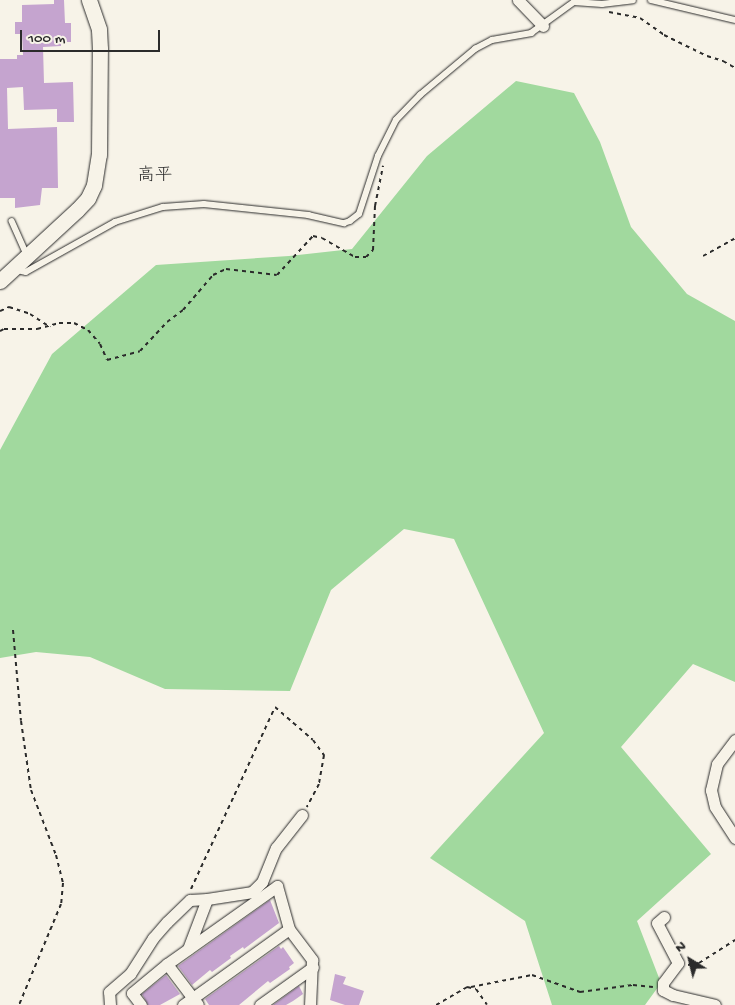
<!DOCTYPE html>
<html>
<head>
<meta charset="utf-8">
<style>
  body { margin:0 }
  #map { position:relative; width:735px; height:1005px; overflow:hidden; background:#f7f3e8; font-family:"Gochi Hand","Klee One",sans-serif }
  div>[style] { position:absolute }
  .green>* { inset:0; background:#a1d99e }
  .building>* { inset:0; background:#c5a4cf }
  .path>* { height:2px; margin-top:-1px; transform-origin:0; background:repeating-linear-gradient(90deg,#2b2b2b 0 4px,transparent 0 8px) }
  .roads { filter:drop-shadow(0 0 1px #2b2b2b) drop-shadow(0 0 1px #2b2b2b) }
  .lane>* { height:5.5px; margin:-2.75px; padding:0 2.75px; transform-origin:2.75px; border-radius:2.75px; background:#f7f3e8 }
  .street>* { height:11px; margin:-5.5px; padding:0 5.5px; transform-origin:5.5px; border-radius:5.5px; background:#f7f3e8 }
  .secondary>* { height:15px; margin:-7.5px; padding:0 7.5px; transform-origin:7.5px; border-radius:7.5px; background:#f7f3e8 }
  span { translate:-50% -50%; white-space:nowrap; text-align:center; line-height:1.15; -webkit-text-stroke:4px #f7f3e8; paint-order:stroke }
  .quarter-label { font-size:18px; color:#2b2b2b }
  .north { position:absolute; left:665px; top:935px; width:50px; height:50px; -webkit-text-stroke:4px #f7f3e8; paint-order:stroke; rotate:324deg; font-size:14px; font-weight:700; line-height:20px; text-align:center; color:#2b2b2b }
  .north::after { content:''; display:block; margin:auto; width:18px; height:22px; background:#2b2b2b; clip-path:polygon(50% 0,100% 100%,50% 72%,0 100%) }
  .scale { position:absolute; left:20px; top:30px; width:140px; height:22px; box-sizing:border-box; border:2px solid #2b2b2b; border-top:0; padding-left:6px; font-size:15px; line-height:18px; white-space:nowrap; color:#2b2b2b; -webkit-text-stroke:4px #f7f3e8; paint-order:stroke }
</style>
</head>
<body>
<div id="map">
  <div class="green">
    <i style="clip-path:polygon(516px 81px,574px 93px,600px 142px,631px 227px,687px 294px,735px 321px,735px 682px,693px 664px,621px 747px,711px 854px,637px 921px,661px 983px,645px 1005px,552px 1005px,525px 921px,430px 858px,544px 733px,454px 539px,404px 529px,331px 590px,290px 691px,165px 689px,90px 657px,36px 652px,0 658px,0 450px,52px 354px,156px 265px,289px 256px,352px 249px,427px 156px)"></i>
  </div>
  <div class="building">
    <i style="clip-path:polygon(54px 0,64px 0,65px 23px,71px 23px,71px 42px,61px 42px,61px 46px,43px 47px,44px 83px,73px 82px,74px 122px,57px 122px,57px 109px,24px 110px,23px 87px,7px 88px,8px 129px,57px 127px,58px 188px,42px 188px,40px 205px,15px 208px,15px 198px,0 198px,0 59px,17px 59px,17px 55px,23px 55px,22px 34px,15px 34px,15px 22px,22px 22px,22px 5px,54px 4px)"></i>
    <i style="clip-path:polygon(270px 900px,279px 923px,244px 949px,243px 947px,230px 956px,231px 958px,212px 972px,210px 970px,192px 985px,178px 966px)"></i>
    <i style="clip-path:polygon(279px 946px,281px 949px,283px 947px,294px 963px,289px 967px,290px 969px,270px 983px,268px 981px,239px 1005px,209px 1005px,205px 999px)"></i>
    <i style="clip-path:polygon(335px 974px,346px 977px,343px 984px,364px 991px,359px 1005px,345px 1005px,330px 1000px)"></i>
    <i style="clip-path:polygon(166px 975px,180px 994px,160px 1005px,148px 1005px,142px 994px)"></i>
    <i style="clip-path:polygon(299px 986px,303px 994px,293px 1001px,286px 1005px,273px 1005px)"></i>
  </div>
  <div class="path">
    <i style="left:609px;top:12px;width:32px;rotate:11deg"></i>
    <i style="left:640px;top:18px;width:29px;rotate:35deg"></i>
    <i style="left:664px;top:35px;width:48px;rotate:26deg"></i>
    <i style="left:707px;top:56px;width:17px;rotate:17deg"></i>
    <i style="left:723px;top:61px;width:14px;rotate:30deg"></i>
    <i style="left:703px;top:256px;width:37px;rotate:-29deg"></i>
    <i style="left:0;top:311px;width:10px;rotate:-24deg"></i>
    <i style="left:9px;top:307px;width:22px;rotate:18deg"></i>
    <i style="left:30px;top:314px;width:24px;rotate:33deg"></i>
    <i style="left:0;top:331px;width:4px;rotate:-27deg"></i>
    <i style="left:4px;top:329px;width:33px"></i>
    <i style="left:37px;top:329px;width:23px;rotate:-15deg"></i>
    <i style="left:59px;top:323px;width:15px"></i>
    <i style="left:74px;top:323px;width:16px;rotate:27deg"></i>
    <i style="left:88px;top:330px;width:18px;rotate:49deg"></i>
    <i style="left:100px;top:344px;width:17px;rotate:66deg"></i>
    <i style="left:107px;top:360px;width:34px;rotate:-15deg"></i>
    <i style="left:140px;top:351px;width:40px;rotate:-47deg"></i>
    <i style="left:167px;top:322px;width:20px;rotate:-37deg"></i>
    <i style="left:183px;top:310px;width:46px;rotate:-49.4deg"></i>
    <i style="left:213px;top:275px;width:14px;rotate:-25deg"></i>
    <i style="left:226px;top:269px;width:51px;rotate:6.7deg"></i>
    <i style="left:277px;top:275px;width:53px;rotate:-47.3deg"></i>
    <i style="left:313px;top:236px;width:9px;rotate:13deg"></i>
    <i style="left:322px;top:238px;width:38px;rotate:30deg"></i>
    <i style="left:355px;top:257px;width:11px"></i>
    <i style="left:366px;top:257px;width:10px;rotate:-45deg"></i>
    <i style="left:373px;top:250px;width:44px;rotate:-87.4deg"></i>
    <i style="left:375px;top:206px;width:41px;rotate:-78.7deg"></i>
    <i style="left:13px;top:630px;width:91px;rotate:85deg"></i>
    <i style="left:21px;top:721px;width:70px;rotate:81.8deg"></i>
    <i style="left:31px;top:790px;width:70px;rotate:69deg"></i>
    <i style="left:56px;top:855px;width:29px;rotate:76deg"></i>
    <i style="left:63px;top:883px;width:21px;rotate:95deg"></i>
    <i style="left:61px;top:904px;width:109px;rotate:112.6deg"></i>
    <i style="left:191px;top:889px;width:200px;rotate:-65.2deg"></i>
    <i style="left:275px;top:707px;width:50px;rotate:41deg"></i>
    <i style="left:313px;top:740px;width:19px;rotate:54deg"></i>
    <i style="left:324px;top:755px;width:29px;rotate:100deg"></i>
    <i style="left:319px;top:784px;width:26px;rotate:118deg"></i>
    <i style="left:688px;top:965px;width:11px;rotate:-10deg"></i>
    <i style="left:699px;top:963px;width:43px;rotate:-32.6deg"></i>
    <i style="left:471px;top:987px;width:62px;rotate:-11.1deg"></i>
    <i style="left:532px;top:975px;width:51px;rotate:19.5deg"></i>
    <i style="left:580px;top:992px;width:53px;rotate:-7.5deg"></i>
    <i style="left:633px;top:985px;width:20px;rotate:6deg"></i>
    <i style="left:436px;top:1005px;width:36px;rotate:-30deg"></i>
    <i style="left:467px;top:987px;width:9px;rotate:13deg"></i>
    <i style="left:476px;top:989px;width:19px;rotate:55deg"></i>
  </div>
  <div class="roads">
    <div class="lane">
      <i style="left:651px;top:0;width:86px;rotate:13.4deg"></i>
      <i style="left:12px;top:221px;width:37px;rotate:66deg"></i>
      <i style="left:14px;top:269px;width:12px;rotate:14deg"></i>
      <i style="left:26px;top:272px;width:102px;rotate:-29.3deg"></i>
      <i style="left:115px;top:222px;width:50px;rotate:-17.4deg"></i>
      <i style="left:163px;top:207px;width:41px;rotate:-4.2deg"></i>
      <i style="left:204px;top:204px;width:105px;rotate:6deg"></i>
      <i style="left:308px;top:215px;width:37px;rotate:13deg"></i>
      <i style="left:344px;top:223px;width:6px;rotate:-18deg"></i>
      <i style="left:350px;top:221px;width:11px;rotate:-38deg"></i>
      <i style="left:359px;top:214px;width:61px;rotate:-71.9deg"></i>
      <i style="left:378px;top:156px;width:40px;rotate:-63.4deg"></i>
      <i style="left:396px;top:120px;width:35px;rotate:-46deg"></i>
      <i style="left:420px;top:95px;width:72px;rotate:-39.9deg"></i>
      <i style="left:475px;top:49px;width:19px;rotate:-28deg"></i>
      <i style="left:492px;top:40px;width:40px;rotate:-10deg"></i>
      <i style="left:531px;top:33px;width:53px;rotate:-35.8deg"></i>
      <i style="left:574px;top:2px;width:28px;rotate:4deg"></i>
      <i style="left:602px;top:4px;width:31px;rotate:-7deg"></i>
    </div>
    <div class="street">
      <i style="left:518px;top:0;width:36px;rotate:46deg"></i>
      <i style="left:735px;top:740px;width:30px;rotate:127deg"></i>
      <i style="left:717px;top:764px;width:27px;rotate:103deg"></i>
      <i style="left:711px;top:790px;width:17px;rotate:77deg"></i>
      <i style="left:715px;top:807px;width:37px;rotate:57deg"></i>
      <i style="left:664px;top:917px;width:9px;rotate:139deg"></i>
      <i style="left:657px;top:923px;width:45px;rotate:62.3deg"></i>
      <i style="left:678px;top:963px;width:25px;rotate:127deg"></i>
      <i style="left:663px;top:983px;width:7px;rotate:90deg"></i>
      <i style="left:663px;top:990px;width:11px;rotate:27deg"></i>
      <i style="left:673px;top:995px;width:43px;rotate:13.4deg"></i>
      <i style="left:188px;top:949px;width:53px;rotate:-69.2deg"></i>
      <i style="left:207px;top:899px;width:46px;rotate:-8.8deg"></i>
      <i style="left:252px;top:892px;width:14px;rotate:-45deg"></i>
      <i style="left:262px;top:882px;width:37px;rotate:-68deg"></i>
      <i style="left:276px;top:848px;width:42px;rotate:-51.8deg"></i>
      <i style="left:167px;top:964px;width:51px;rotate:52.9deg"></i>
      <i style="left:110px;top:1005px;width:13px;rotate:-94deg"></i>
      <i style="left:109px;top:992px;width:28px;rotate:-41deg"></i>
      <i style="left:130px;top:974px;width:43px;rotate:-57.4deg"></i>
      <i style="left:153px;top:938px;width:21px;rotate:-49deg"></i>
      <i style="left:167px;top:922px;width:32px;rotate:-44deg"></i>
      <i style="left:190px;top:900px;width:17px;rotate:-3deg"></i>
      <i style="left:141px;top:1005px;width:15px;rotate:-127deg"></i>
      <i style="left:132px;top:993px;width:45px;rotate:-39.6deg"></i>
      <i style="left:167px;top:964px;width:135px;rotate:-35.3deg"></i>
      <i style="left:277px;top:886px;width:45px;rotate:74.4deg"></i>
      <i style="left:289px;top:929px;width:39px;rotate:53deg"></i>
      <i style="left:312px;top:960px;width:45px;rotate:92.5deg"></i>
      <i style="left:183px;top:1005px;width:130px;rotate:-35.6deg"></i>
      <i style="left:260px;top:1005px;width:65px;rotate:-35.6deg"></i>
    </div>
    <div class="secondary">
      <i style="left:0;top:281px;width:105px;rotate:-42.7deg"></i>
      <i style="left:77px;top:210px;width:16px;rotate:-47deg"></i>
      <i style="left:88px;top:198px;width:14px;rotate:-65deg"></i>
      <i style="left:94px;top:185px;width:30px;rotate:-81deg"></i>
      <i style="left:99px;top:155px;width:106px;rotate:-89.5deg"></i>
      <i style="left:100px;top:49px;width:20px;rotate:-93deg"></i>
      <i style="left:99px;top:29px;width:31px;rotate:-109deg"></i>
    </div>
  </div>
  <div class="quarter-label">
    <span style="left:155px;top:177px">高平</span>
  </div>
  <div class="north">N</div>
  <div class="scale">100 m</div>
</div>
</body>
</html>
